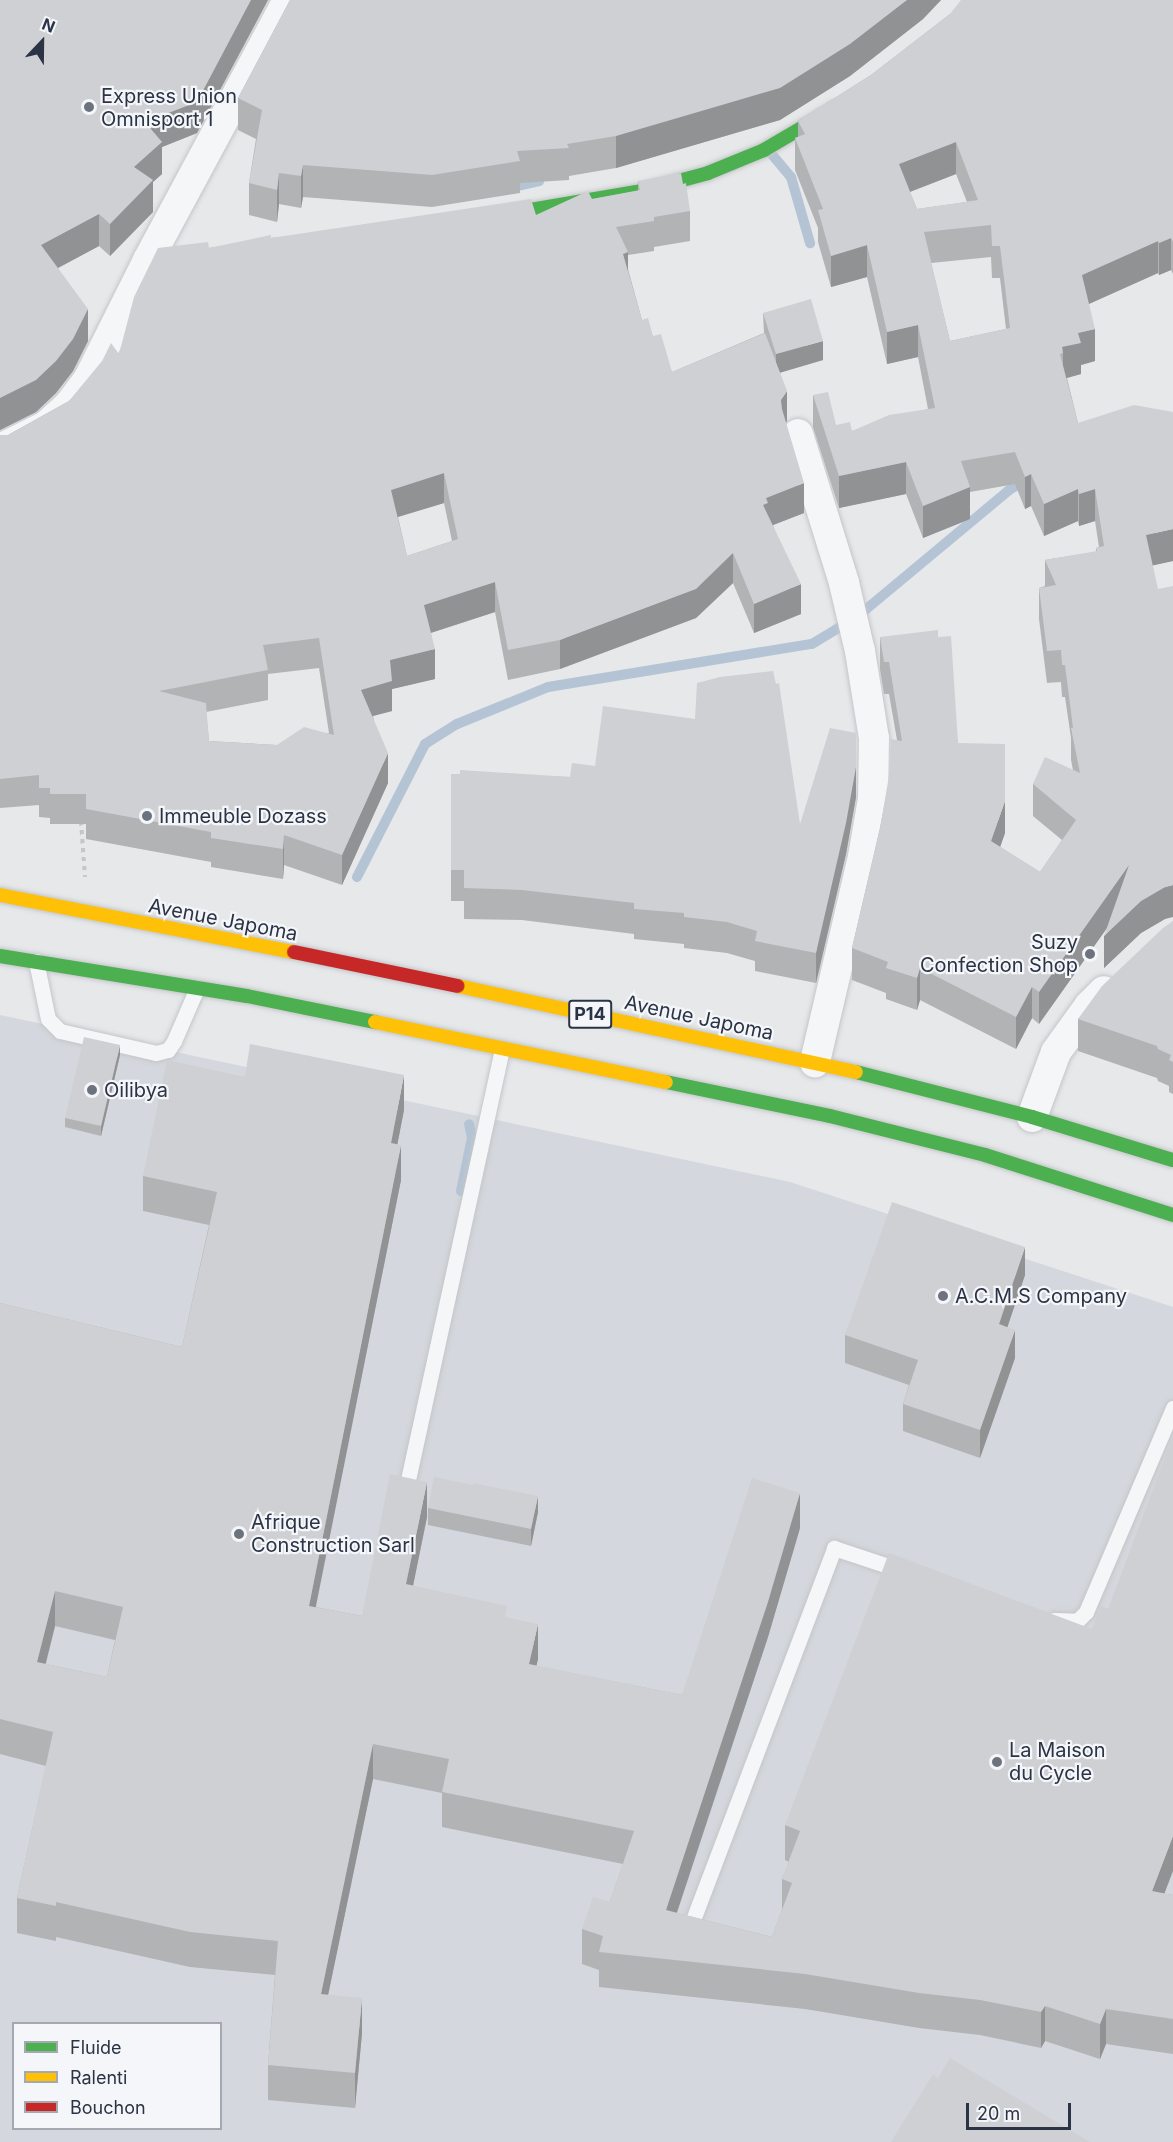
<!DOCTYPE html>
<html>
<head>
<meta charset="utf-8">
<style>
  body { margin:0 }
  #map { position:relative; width:1173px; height:2142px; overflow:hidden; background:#e6e8ea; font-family:Inter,sans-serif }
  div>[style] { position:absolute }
  .built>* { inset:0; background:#d4d7dd }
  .stream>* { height:10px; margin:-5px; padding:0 5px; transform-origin:5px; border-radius:5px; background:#b4c4d5 }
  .path>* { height:4px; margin-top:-2px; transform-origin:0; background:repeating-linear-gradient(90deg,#c5c6ca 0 4.5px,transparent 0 9px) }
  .roads { filter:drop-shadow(0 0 2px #c4c6c8) drop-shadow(0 0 2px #c4c6c8) }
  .lane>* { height:15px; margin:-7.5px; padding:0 7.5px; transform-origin:7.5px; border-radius:7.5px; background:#f5f6f7 }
  .street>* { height:30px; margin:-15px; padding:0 15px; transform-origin:15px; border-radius:15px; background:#f5f6f7 }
  .fast>* { height:14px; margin:-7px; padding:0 7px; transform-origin:7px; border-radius:7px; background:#4caf50 }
  .slow>* { height:14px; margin:-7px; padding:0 7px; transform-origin:7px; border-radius:7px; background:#ffc107 }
  .jam>* { height:14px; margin:-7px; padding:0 7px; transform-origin:7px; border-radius:7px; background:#c62828 }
  .wall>* { inset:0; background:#b1b3b5 }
  .shaded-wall>* { inset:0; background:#909294 }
  .building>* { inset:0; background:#ced0d3 }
  .dots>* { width:16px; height:16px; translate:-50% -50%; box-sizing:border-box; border:3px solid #f4f6f9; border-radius:50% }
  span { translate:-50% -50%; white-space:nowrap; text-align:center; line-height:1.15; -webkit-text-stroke:4.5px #f4f6f9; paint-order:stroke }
  .shield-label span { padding:2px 4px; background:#f4f6f9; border:2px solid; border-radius:4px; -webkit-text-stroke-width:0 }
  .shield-label { font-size:18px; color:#2b3445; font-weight:700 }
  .poi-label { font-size:20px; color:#2b3445 }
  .left { translate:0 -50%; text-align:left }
  .right { translate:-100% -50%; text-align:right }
  .street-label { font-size:20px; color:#2b3445 }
  .legend { position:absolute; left:12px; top:2022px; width:210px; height:108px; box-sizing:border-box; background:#f4f6f9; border:2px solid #a4a8b1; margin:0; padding:8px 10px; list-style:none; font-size:18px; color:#2b3445 }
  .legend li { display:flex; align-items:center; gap:12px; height:30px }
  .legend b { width:30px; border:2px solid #a4a8b1 }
  .north { position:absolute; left:12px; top:12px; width:60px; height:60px; -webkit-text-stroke:4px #f4f6f9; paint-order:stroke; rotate:22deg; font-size:16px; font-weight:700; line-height:24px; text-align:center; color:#2b3445 }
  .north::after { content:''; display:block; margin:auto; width:21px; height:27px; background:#2b3445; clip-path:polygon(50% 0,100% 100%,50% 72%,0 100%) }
  .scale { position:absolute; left:966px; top:2103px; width:105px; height:27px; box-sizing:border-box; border:3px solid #2b3445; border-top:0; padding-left:8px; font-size:18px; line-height:21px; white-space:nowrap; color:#2b3445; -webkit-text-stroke:4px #f4f6f9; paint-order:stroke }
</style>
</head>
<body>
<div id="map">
  <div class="built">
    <i style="clip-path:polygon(evenodd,0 1015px,790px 1182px,1173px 1307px,1173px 2142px,0 2142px,0 1015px,14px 2024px,220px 2024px,220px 2128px,14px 2128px,14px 2024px)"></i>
  </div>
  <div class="stream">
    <i style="left:769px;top:151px;width:34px;rotate:50deg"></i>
    <i style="left:791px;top:177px;width:69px;rotate:73.9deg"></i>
    <i style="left:509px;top:188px;width:31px;rotate:-13deg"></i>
    <i style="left:357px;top:877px;width:149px;rotate:-62.9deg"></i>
    <i style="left:425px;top:744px;width:38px;rotate:-32deg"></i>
    <i style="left:457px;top:724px;width:98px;rotate:-22.1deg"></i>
    <i style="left:548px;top:687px;width:267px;rotate:-9.3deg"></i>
    <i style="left:812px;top:644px;width:54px;rotate:-31.3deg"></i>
    <i style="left:858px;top:616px;width:197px;rotate:-39.8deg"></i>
    <i style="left:1009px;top:490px;width:21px;rotate:-31deg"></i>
    <i style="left:461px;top:1191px;width:54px;rotate:-78.3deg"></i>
    <i style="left:472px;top:1138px;width:14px;rotate:-102deg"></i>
  </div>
  <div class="path">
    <i style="left:81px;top:821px;width:56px;rotate:85.9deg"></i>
  </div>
  <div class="roads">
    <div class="lane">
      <i style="left:36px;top:961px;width:59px;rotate:78.3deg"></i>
      <i style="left:48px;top:1019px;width:17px;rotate:45deg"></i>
      <i style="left:60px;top:1031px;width:98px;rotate:12.9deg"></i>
      <i style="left:156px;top:1053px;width:12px;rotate:-14deg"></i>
      <i style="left:168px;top:1050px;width:11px;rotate:-56deg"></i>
      <i style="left:174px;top:1041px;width:58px;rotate:-66.5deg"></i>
      <i style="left:406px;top:1489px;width:450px;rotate:-77.7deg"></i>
      <i style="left:1054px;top:1620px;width:23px;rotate:2deg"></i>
      <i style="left:1077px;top:1621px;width:13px;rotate:-45deg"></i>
      <i style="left:1086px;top:1612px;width:222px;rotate:-66.9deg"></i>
      <i style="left:688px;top:1933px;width:412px;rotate:-69.2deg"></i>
      <i style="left:834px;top:1548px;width:73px;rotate:18.4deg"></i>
    </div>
    <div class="street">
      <i style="left:798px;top:434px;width:156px;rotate:72.8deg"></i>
      <i style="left:844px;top:583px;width:70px;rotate:76.8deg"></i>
      <i style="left:860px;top:651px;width:88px;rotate:80.9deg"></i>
      <i style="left:874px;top:738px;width:61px;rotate:90.9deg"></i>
      <i style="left:873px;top:799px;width:59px;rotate:99.8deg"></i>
      <i style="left:863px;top:857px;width:211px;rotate:103.2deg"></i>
      <i style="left:0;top:449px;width:51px;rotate:-26.6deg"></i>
      <i style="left:46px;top:426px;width:31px;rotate:-42deg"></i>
      <i style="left:69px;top:405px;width:31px;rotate:-53deg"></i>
      <i style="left:88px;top:380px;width:134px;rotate:-63.4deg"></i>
      <i style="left:148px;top:260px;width:295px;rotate:-61.7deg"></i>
      <i style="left:1032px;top:1117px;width:69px;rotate:-69.7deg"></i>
      <i style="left:1056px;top:1052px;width:57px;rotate:-54.3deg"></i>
      <i style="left:1089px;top:1006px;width:21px;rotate:-45deg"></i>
    </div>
    <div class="fast">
      <i style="left:489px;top:217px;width:154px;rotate:-9.7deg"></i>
      <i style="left:641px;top:191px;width:69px;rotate:-15deg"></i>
      <i style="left:708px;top:173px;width:61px;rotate:-22.3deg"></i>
      <i style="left:764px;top:150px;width:81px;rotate:-30.4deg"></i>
      <i style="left:0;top:956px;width:250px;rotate:9.2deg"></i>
      <i style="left:247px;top:996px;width:131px;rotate:11.5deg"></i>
      <i style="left:856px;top:1072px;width:182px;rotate:14.3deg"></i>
      <i style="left:1032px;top:1117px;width:147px;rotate:17deg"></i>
      <i style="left:666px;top:1082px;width:167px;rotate:11.7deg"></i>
      <i style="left:830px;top:1116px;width:160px;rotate:14.1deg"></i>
      <i style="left:985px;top:1155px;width:197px;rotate:17.7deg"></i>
    </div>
    <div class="slow">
      <i style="left:0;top:895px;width:299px;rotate:11deg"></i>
      <i style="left:458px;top:986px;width:407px;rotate:12.2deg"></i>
      <i style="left:375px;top:1022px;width:297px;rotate:11.7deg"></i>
    </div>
    <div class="jam">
      <i style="left:294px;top:952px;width:167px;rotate:11.7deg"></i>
    </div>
  </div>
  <div class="wall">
    <i style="clip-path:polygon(0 0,268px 0,197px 133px,162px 147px,162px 174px,153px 182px,153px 212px,110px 256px,99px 246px,58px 268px,88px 341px,73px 371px,56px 393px,36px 412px,0 430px)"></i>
    <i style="clip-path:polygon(290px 0,941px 0,923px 19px,850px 76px,780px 120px,616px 168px,569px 176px,569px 180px,520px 183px,520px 193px,432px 207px,303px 197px,301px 208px,279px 204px,277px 222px,249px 215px,249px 183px,256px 139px,238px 130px,238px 98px)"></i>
    <i style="clip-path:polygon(evenodd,1173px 0,1173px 274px,1171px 270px,1159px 275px,1158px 273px,1089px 304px,1095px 361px,1081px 365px,1081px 374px,1067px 378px,1078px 423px,1173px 561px,1153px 565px,1165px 919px,1141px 933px,1104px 968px,1108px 926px,1039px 1024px,1032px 1018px,1016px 1049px,920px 1000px,917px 1010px,886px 999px,886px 993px,852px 980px,852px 948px,880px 828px,897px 740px,889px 694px,884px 694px,880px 669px,880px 637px,938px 637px,958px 743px,1005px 833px,1000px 847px,1040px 872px,1062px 840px,1033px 816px,1033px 784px,1073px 770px,1071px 760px,1071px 738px,1065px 697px,1062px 697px,1061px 682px,1047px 683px,1039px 619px,1039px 588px,1045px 586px,1045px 560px,1096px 552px,1096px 548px,1099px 547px,1095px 521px,1079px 526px,1078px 521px,1044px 536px,1031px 506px,1025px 509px,1015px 484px,970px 492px,970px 519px,923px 538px,906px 494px,839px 508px,813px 427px,813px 395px,836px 425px,852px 431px,928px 409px,918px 357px,887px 364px,867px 277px,831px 287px,818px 242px,818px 228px,795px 170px,795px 138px,798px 137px,798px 121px,871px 75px,950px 14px,1173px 0,956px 174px,967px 202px,917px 209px,910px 192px,956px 174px,1173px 0,991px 257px,992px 278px,1000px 278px,1006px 329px,950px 341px,931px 263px,991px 257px)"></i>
    <i style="clip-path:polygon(evenodd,638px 181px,690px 211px,690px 241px,654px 247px,654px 251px,628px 255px,628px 269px,642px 320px,653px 336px,672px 372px,764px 333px,763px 313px,823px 360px,780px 372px,787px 421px,786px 423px,804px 513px,773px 525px,801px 614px,754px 633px,733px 583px,696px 618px,560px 669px,508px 680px,495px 612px,431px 633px,435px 679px,392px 689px,392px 711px,373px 716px,388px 783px,342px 885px,284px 865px,283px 879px,211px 867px,211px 862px,86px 839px,86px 824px,50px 824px,50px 818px,39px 817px,39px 805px,0 808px,0 435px,8px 435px,69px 401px,119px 354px,209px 248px,271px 238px,536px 215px,592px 199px,638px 191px,638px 181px,444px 503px,452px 541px,407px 556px,398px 517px,444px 503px,638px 181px,319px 668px,329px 733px,277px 745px,209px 741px,206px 712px,268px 700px,268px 674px,319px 668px)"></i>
    <i style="clip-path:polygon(451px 774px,570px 777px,800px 824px,856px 797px,846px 854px,816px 983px,755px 971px,755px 961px,727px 953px,684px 948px,684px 944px,634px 939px,634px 934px,522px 920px,464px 919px,464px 901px,451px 901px)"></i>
    <i style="clip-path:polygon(1173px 921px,1173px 1094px,1169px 1092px,1169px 1086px,1158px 1081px,1157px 1078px,1078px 1051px,1078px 1019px)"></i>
    <i style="clip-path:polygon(120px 1055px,101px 1136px,65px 1127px,65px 1118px)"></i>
    <i style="clip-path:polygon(evenodd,404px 1110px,397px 1144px,401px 1180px,315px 1607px,362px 1616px,427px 1517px,413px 1586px,507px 1618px,538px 1659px,536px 1666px,682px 1695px,800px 1528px,768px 1637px,677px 1913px,772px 1937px,782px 1910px,782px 1879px,789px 1862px,785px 1860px,785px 1825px,1173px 1895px,1173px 2054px,1106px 2044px,1100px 2059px,1045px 2041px,1041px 2048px,980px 2035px,919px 2028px,805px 2009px,599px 1987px,599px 1970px,582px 1964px,582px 1929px,610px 1902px,623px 1864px,442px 1827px,442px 1793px,373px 1779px,328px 1995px,362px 2033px,355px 2108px,268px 2100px,268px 2065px,275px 1975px,190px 1967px,56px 1937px,56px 1941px,17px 1933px,17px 1898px,46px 1766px,0 1754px,0 1303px,182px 1347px,209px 1225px,143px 1211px,143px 1176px,404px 1110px,55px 1626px,115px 1640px,107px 1677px,46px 1664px,55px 1626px)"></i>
    <i style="clip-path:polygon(1025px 1275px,1007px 1327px,1015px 1358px,980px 1458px,903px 1431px,903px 1404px,909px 1385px,845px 1363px,845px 1335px)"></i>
    <i style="clip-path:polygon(473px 1485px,538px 1512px,531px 1546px,428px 1525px,428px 1508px)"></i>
  </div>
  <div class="shaded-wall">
    <i style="clip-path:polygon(251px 0,268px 0,197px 133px,162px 147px,162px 174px,153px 182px,153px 212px,110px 256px,110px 224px,134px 167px,145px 122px)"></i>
    <i style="clip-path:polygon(907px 0,941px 0,923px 19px,850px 76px,780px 120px,616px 168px,616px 136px)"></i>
    <i style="clip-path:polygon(956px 142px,956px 174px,899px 196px,899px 164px)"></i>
    <i style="clip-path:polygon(303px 165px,303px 197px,301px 208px,301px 176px)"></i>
    <i style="clip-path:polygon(279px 173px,279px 204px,277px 222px,277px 190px)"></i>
    <i style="clip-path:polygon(99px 214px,99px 246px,41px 277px,41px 245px)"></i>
    <i style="clip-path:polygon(1171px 238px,1171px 270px,1159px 275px,1159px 243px)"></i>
    <i style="clip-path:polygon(1158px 241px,1158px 273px,1082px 307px,1082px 275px)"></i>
    <i style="clip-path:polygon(867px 245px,867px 277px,831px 287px,831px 256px)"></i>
    <i style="clip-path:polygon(628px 252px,628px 281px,623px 254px)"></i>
    <i style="clip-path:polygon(88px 309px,88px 341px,73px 371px,56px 393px,36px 412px,0 430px,0 398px)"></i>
    <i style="clip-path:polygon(918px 325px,918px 357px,887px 364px,887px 332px)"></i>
    <i style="clip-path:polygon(1095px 329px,1095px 361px,1081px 365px,1081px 374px,1063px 379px,1063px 353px,1062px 347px,1078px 333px)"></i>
    <i style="clip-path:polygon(823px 341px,823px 360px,776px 374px,776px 354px)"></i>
    <i style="clip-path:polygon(787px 391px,787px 421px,781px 430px,781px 400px)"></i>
    <i style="clip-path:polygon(906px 462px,906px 494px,839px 508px,839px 476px)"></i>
    <i style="clip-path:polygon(444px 473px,444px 503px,391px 519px,391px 490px)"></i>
    <i style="clip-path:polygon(1031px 474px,1031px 506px,1025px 509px,1025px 477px)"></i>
    <i style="clip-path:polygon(804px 483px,804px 513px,768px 527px,763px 505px,766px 498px)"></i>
    <i style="clip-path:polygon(970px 487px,970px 519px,923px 538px,923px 506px)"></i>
    <i style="clip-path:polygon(1078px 489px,1078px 521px,1044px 536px,1044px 504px)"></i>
    <i style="clip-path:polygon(1095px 489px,1095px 521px,1079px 526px,1079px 494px)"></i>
    <i style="clip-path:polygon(1173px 529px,1173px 561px,1146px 567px,1146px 535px)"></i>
    <i style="clip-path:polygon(733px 553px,733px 583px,696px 618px,560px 669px,560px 640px)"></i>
    <i style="clip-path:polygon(495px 582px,495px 612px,424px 635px,424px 605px)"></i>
    <i style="clip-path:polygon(801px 584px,801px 614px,754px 633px,754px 604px)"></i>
    <i style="clip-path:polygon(435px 649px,435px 679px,392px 689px,392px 711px,361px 719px,361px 690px,390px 660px)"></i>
    <i style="clip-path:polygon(856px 733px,856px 797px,846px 854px,816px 983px,816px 953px)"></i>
    <i style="clip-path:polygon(388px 753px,388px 783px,342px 885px,342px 855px)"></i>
    <i style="clip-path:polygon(1005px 801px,1005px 833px,991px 873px,991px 841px)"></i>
    <i style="clip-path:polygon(284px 835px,284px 865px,283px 879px,283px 849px)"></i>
    <i style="clip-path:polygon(1129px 865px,1129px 897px,1039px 1024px,1039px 992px)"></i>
    <i style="clip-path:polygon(1173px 885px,1173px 917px,1165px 919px,1141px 933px,1104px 968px,1104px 936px,1141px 901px,1165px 887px)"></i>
    <i style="clip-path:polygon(920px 968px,920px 1000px,917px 1010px,917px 978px)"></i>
    <i style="clip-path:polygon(1032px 987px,1032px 1018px,1016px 1049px,1016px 1017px)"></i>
    <i style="clip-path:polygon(120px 1045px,120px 1055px,101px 1136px,101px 1126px)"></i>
    <i style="clip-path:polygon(404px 1075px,404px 1110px,391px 1178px,391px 1143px)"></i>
    <i style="clip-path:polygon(401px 1145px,401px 1180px,309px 1641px,309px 1606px)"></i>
    <i style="clip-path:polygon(1025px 1247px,1025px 1275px,999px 1352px,999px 1324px)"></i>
    <i style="clip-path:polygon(1015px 1330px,1015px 1358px,980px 1458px,980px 1430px)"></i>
    <i style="clip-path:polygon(427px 1482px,427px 1517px,406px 1620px,406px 1584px)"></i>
    <i style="clip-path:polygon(800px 1493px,800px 1528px,768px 1637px,666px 1945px,666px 1910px)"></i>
    <i style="clip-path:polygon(538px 1496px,538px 1512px,531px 1546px,531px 1529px)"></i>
    <i style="clip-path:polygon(55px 1591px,55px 1626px,37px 1697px,37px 1662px)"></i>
    <i style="clip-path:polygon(538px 1624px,538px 1659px,529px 1699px,529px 1664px)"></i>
    <i style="clip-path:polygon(373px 1744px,373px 1779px,321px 2029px,321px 1994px)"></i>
    <i style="clip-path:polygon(1173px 1836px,1173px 1871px,1152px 1926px,1152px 1891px)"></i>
    <i style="clip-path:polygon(362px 1998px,362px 2033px,355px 2108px,355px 2073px)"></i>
    <i style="clip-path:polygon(1045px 2006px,1045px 2041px,1041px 2048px,1041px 2012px)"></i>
    <i style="clip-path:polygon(1106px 2009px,1106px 2044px,1100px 2059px,1100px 2024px)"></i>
  </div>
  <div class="building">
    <i style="clip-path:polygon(0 0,251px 0,197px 102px,145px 122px,162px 142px,134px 167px,153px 180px,110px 224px,99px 214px,41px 245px,88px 309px,73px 339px,56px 361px,36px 380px,0 398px)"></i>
    <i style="clip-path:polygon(290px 0,907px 0,850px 44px,780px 88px,616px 136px,567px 144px,569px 148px,517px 151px,520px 161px,432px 175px,303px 165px,301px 176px,279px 173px,277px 190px,249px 183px,262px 110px,238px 98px)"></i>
    <i style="clip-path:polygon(evenodd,961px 0,1173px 0,1173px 242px,1171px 238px,1159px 243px,1158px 241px,1082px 275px,1095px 329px,1078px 333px,1081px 343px,1062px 347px,1063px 353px,1060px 354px,1078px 423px,1134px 405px,1173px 412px,1173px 529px,1146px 535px,1158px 589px,1173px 586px,1173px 885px,1165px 887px,1141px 901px,1104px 936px,1129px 865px,1039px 992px,1032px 987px,1016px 1017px,920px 968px,917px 978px,886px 968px,888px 962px,852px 948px,880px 828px,890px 770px,891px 739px,902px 741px,889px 662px,884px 662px,880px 637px,938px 630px,938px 637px,951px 636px,958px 743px,1005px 744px,1005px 801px,991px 841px,1040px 872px,1076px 820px,1033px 784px,1045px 757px,1080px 773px,1071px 728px,1073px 728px,1065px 665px,1062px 665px,1061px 650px,1047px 651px,1039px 588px,1056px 585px,1045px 560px,1097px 551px,1096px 548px,1104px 546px,1095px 489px,1079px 494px,1078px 489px,1044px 504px,1031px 474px,1025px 477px,1015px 452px,961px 461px,970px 487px,923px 506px,906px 462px,839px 476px,813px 395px,828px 392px,836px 425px,850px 422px,852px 431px,889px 415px,935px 408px,918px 325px,887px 332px,867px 245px,831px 256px,818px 210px,823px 209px,795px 138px,805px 134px,798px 121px,871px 75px,950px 14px,961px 0,956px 142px,978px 200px,917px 209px,899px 164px,956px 142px,961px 0,991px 225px,992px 246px,1000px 246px,1010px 328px,950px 341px,924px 232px,991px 225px)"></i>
    <i style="clip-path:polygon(evenodd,681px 173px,683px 184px,686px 183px,690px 211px,654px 217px,654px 221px,616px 227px,628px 252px,623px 254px,642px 320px,648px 318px,653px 336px,661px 334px,672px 372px,765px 333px,787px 391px,781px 400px,782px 409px,804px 483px,766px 498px,768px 503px,763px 505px,801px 584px,754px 604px,733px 553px,696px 589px,560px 640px,508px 650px,495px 582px,424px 605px,435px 649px,390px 660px,392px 681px,361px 690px,388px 753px,342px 855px,284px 835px,283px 849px,211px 838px,211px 832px,86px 809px,86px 794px,50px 794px,50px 788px,39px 788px,39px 775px,0 779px,0 435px,8px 435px,69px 401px,102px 361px,111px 343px,119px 354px,134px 297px,158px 248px,208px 242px,209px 248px,271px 235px,271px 238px,531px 199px,536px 215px,588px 191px,592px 199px,640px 190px,638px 181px,681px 173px,444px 473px,458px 539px,407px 556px,391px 490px,444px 473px,681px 173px,319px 638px,334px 735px,304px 727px,277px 745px,209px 741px,206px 703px,159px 691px,268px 670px,263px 645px,319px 638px)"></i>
    <i style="clip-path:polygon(811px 299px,823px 341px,776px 354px,763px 313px)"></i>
    <i style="clip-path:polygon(773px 671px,776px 684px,779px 683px,800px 824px,830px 728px,856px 733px,856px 767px,846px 823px,816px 953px,755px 941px,757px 931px,727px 922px,684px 917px,684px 913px,634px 909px,634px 903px,522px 890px,464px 888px,464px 870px,451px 870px,451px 774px,460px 774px,460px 770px,570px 777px,572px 763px,595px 766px,603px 706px,695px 719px,697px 683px,720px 677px)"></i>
    <i style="clip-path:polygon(1173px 921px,1173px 1062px,1169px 1060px,1171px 1055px,1158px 1049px,1157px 1046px,1078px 1019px,1102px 986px,1163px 928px)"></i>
    <i style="clip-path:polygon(84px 1037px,120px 1045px,101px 1126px,65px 1118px)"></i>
    <i style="clip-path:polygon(evenodd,250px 1044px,404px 1075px,391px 1143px,401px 1145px,309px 1606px,362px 1616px,390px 1474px,427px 1482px,406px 1584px,507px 1606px,505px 1617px,538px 1624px,529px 1664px,682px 1695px,752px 1478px,800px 1493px,768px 1602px,666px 1910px,772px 1937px,792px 1883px,782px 1879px,800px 1831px,785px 1825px,889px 1553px,1092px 1629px,1101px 1606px,1108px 1609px,1173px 1436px,1173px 1836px,1152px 1891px,1173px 1895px,1173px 2019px,1106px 2009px,1100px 2024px,1045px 2006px,1041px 2012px,980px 2000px,919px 1993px,805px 1974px,599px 1952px,603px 1936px,582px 1929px,593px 1897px,610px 1902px,634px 1831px,442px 1792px,449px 1759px,373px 1744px,321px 1994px,362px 1998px,355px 2073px,268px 2065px,278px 1941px,190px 1932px,56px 1902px,56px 1906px,17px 1898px,53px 1732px,0 1719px,0 1303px,182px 1347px,217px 1192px,143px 1176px,167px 1060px,245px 1077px,250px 1044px,55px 1591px,123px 1607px,107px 1677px,37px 1662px,55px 1591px)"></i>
    <i style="clip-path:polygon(892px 1202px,1025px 1247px,999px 1324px,1015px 1330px,980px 1430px,903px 1404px,918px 1360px,845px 1335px)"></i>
    <i style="clip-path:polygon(434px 1477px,473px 1485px,473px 1483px,538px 1496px,531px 1529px,428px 1508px)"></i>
    <i style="clip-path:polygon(950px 2058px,1090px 2142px,891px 2142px,933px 2074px,938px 2078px)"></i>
  </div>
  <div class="dots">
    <i style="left:89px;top:107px;background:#6c737f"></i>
    <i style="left:147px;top:816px;background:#6c737f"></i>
    <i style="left:1090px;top:954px;background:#6c737f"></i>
    <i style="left:92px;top:1090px;background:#6c737f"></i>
    <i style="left:943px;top:1296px;background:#6c737f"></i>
    <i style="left:239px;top:1534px;background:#6c737f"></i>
    <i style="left:997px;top:1762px;background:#6c737f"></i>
  </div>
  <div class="shield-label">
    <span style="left:590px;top:1014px">P14</span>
  </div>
  <div class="poi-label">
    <span class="left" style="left:101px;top:108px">Express Union<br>Omnisport 1</span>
    <span class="left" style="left:159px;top:816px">Immeuble Dozass</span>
    <span class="right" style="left:1078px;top:954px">Suzy<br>Confection Shop</span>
    <span class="left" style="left:104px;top:1090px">Oilibya</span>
    <span class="left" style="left:955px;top:1296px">A.C.M.S Company</span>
    <span class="left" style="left:251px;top:1534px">Afrique<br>Construction Sarl</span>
    <span class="left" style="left:1009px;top:1762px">La Maison<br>du Cycle</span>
  </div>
  <div class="street-label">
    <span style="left:223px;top:920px;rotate:11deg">Avenue Japoma</span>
    <span style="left:699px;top:1018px;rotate:12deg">Avenue Japoma</span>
  </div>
  <ul class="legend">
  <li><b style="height:8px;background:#4caf50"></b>Fluide</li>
  <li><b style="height:8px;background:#ffc107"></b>Ralenti</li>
  <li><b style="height:8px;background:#c62828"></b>Bouchon</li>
  </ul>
  <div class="north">N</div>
  <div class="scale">20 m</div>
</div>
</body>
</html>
